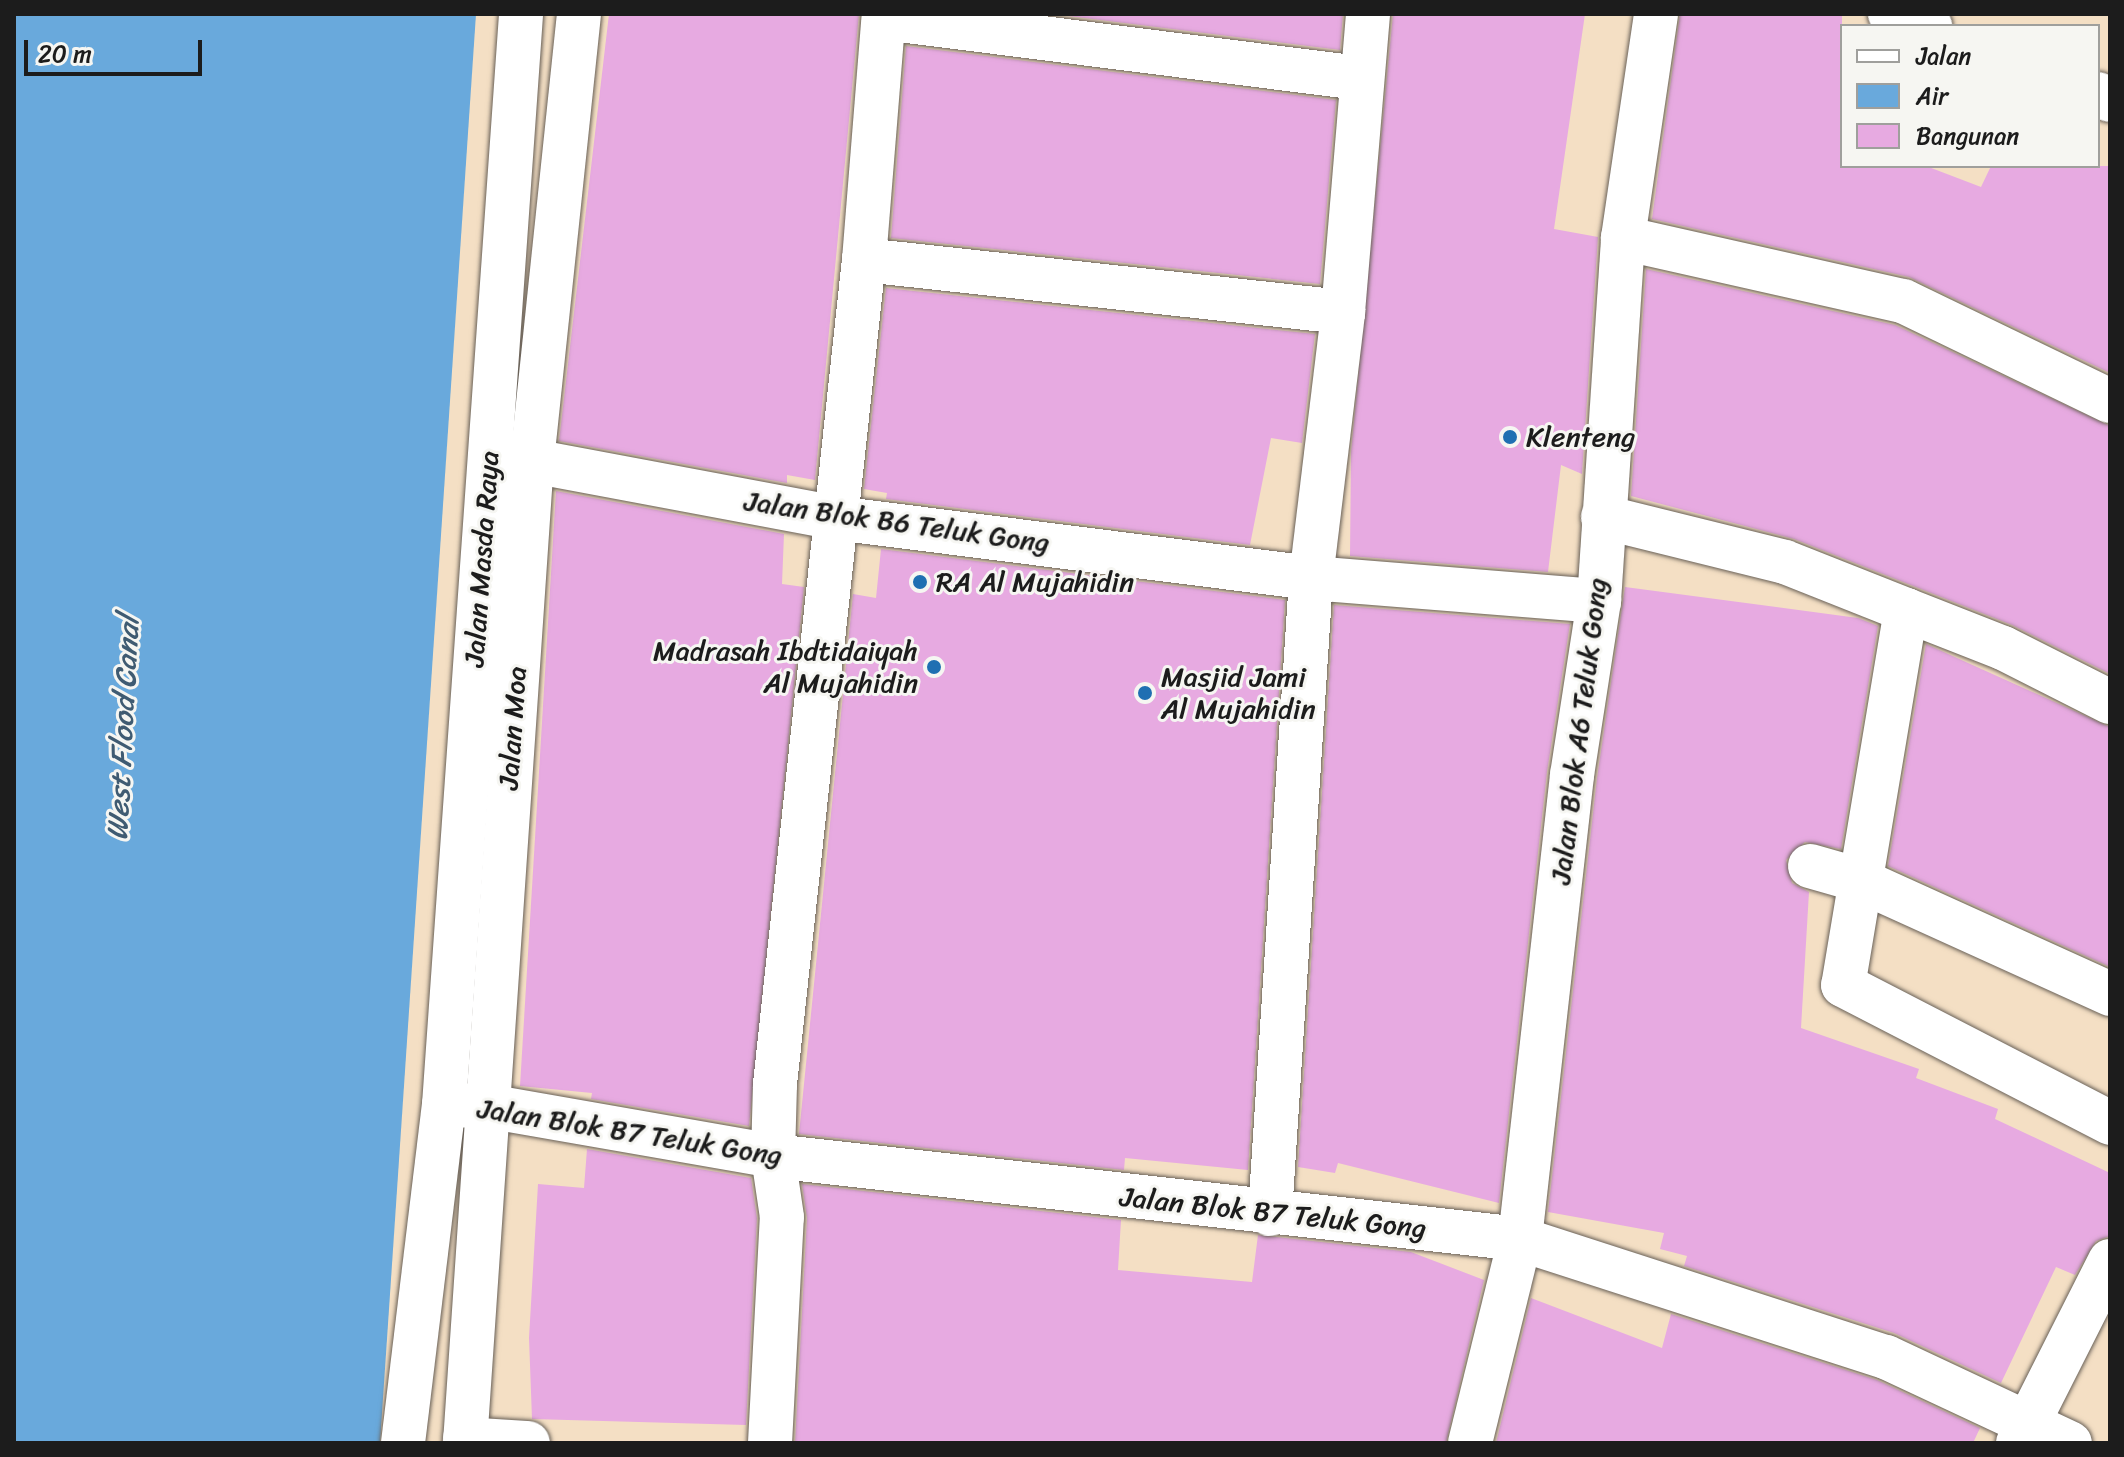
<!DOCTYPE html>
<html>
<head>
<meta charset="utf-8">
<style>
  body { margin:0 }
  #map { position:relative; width:2124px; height:1457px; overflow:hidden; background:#f4dfc4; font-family:Sriracha,sans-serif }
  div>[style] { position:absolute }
  .water>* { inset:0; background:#69a9dc }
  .building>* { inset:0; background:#e7aae1 }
  .roads { filter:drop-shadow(0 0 2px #686057) drop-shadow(0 0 2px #686057) }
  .minor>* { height:44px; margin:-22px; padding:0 22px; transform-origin:22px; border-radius:22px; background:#fff }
  .dots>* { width:22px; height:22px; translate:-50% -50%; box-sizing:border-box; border:4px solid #f6f6f2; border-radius:50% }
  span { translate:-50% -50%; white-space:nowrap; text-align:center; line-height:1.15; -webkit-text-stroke:6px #f6f6f2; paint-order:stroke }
  .poi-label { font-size:28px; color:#1c1c1c }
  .left { translate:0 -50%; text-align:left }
  .right { translate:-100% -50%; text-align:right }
  .street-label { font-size:28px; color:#1c1c1c }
  .water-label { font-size:30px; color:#3f5b72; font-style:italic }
  .frame { position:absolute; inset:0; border:16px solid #1c1c1c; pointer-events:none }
  .legend { position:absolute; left:1840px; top:24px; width:260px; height:144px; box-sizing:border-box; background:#f6f6f2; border:2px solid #9f9f9c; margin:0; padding:10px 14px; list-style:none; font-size:24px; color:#1c1c1c }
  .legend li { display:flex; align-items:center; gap:16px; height:40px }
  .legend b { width:40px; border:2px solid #9f9f9c }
  .scale { position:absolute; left:24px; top:40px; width:178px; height:36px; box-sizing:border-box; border:4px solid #1c1c1c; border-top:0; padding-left:10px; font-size:24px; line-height:28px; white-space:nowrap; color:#1c1c1c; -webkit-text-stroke:6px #f6f6f2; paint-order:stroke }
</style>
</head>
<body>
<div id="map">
  <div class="water">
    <i style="clip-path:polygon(14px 14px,476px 14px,380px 1443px,14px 1443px)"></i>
  </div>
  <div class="building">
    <i style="clip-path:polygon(609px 14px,859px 14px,815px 480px,787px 475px,787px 483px,559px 441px)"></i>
    <i style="clip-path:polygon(1052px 14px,1343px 14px,1340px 50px)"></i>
    <i style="clip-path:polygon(1393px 14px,1585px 14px,1554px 229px,1598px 237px,1582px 474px,1561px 465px,1548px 572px,1350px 556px,1351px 452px)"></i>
    <i style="clip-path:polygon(1680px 14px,1842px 14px,1842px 166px,1926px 166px,1981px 187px,1991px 166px,2110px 166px,2110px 373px,1909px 277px,1652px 219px)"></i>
    <i style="clip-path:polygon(906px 46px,1336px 100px,1320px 284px,891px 238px)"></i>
    <i style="clip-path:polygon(1646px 269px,1895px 325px,2110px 426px,2110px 674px,2012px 625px,1794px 539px,1631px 496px)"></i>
    <i style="clip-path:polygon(886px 288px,1315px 334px,1302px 443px,1271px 438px,1250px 545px,886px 499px,887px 493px,864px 489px)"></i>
    <i style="clip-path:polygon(556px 491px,784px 534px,782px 584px,804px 587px,749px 1126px,591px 1099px,592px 1093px,520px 1086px)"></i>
    <i style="clip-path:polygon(881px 549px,1285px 600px,1248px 1170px,1125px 1158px,1124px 1170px,799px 1134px,853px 594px,876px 598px)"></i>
    <i style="clip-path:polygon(1625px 587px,1858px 618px,1878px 626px,1841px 849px,1805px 842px,1786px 860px,1792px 883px,1809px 892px,1801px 1028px,1919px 1069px,1916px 1078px,1998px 1109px,1995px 1119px,2110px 1173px,2110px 1236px,2096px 1241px,2075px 1275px,2056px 1267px,2001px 1383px,1894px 1333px,1684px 1266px,1687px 1256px,1660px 1249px,1664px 1233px,1548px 1212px,1597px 778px)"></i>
    <i style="clip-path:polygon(1334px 605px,1570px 624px,1547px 772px,1499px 1203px,1338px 1163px,1335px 1173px,1298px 1167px)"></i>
    <i style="clip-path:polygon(1926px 644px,2110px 727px,2110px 967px,1888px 866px)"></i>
    <i style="clip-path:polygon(587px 1149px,751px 1178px,757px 1218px,746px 1425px,532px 1419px,529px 1338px,538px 1184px,584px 1188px)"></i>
    <i style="clip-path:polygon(802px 1184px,1121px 1220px,1118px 1270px,1252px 1282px,1258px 1235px,1411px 1252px,1484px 1280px,1446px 1443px,795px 1443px,807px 1218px)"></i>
    <i style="clip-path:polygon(1531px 1298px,1662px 1348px,1671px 1314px,1877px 1380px,1980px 1428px,1973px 1443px,1496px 1443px)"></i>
  </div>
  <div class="roads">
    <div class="minor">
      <i style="left:1890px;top:14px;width:42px;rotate:16.7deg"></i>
      <i style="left:884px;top:18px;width:480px;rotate:7.2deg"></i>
      <i style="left:2098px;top:94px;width:13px;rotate:27deg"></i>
      <i style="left:1623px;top:238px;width:287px;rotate:12.7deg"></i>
      <i style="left:1903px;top:301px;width:230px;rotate:25.8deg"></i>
      <i style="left:864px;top:260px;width:482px;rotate:6.2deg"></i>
      <i style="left:532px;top:461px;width:309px;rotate:10.6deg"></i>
      <i style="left:836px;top:518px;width:479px;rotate:7.2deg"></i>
      <i style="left:1311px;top:578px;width:289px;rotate:4.6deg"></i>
      <i style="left:1603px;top:517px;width:187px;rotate:13.9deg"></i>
      <i style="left:1785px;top:562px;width:130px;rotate:21.6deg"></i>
      <i style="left:2110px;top:702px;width:120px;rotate:-153.2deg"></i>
      <i style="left:2003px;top:648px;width:104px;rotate:-158.6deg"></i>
      <i style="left:1906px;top:610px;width:380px;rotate:99.5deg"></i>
      <i style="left:1843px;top:985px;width:301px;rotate:27.3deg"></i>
      <i style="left:1810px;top:866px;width:51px;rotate:15.9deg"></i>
      <i style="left:1859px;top:880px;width:276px;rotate:24.4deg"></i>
      <i style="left:444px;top:1105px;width:43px;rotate:1.3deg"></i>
      <i style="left:487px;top:1106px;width:290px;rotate:9.9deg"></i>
      <i style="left:773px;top:1156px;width:752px;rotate:6.34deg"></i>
      <i style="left:1520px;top:1239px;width:385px;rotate:17.9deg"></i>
      <i style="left:1886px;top:1357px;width:203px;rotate:25.1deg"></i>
      <i style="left:1270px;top:1214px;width:637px;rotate:-86.31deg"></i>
      <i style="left:1311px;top:578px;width:268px;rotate:-83.1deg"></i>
      <i style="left:1343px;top:312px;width:299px;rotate:-85.2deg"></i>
      <i style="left:465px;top:1439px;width:63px;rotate:3.6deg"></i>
      <i style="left:403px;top:1443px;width:340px;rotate:-83.1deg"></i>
      <i style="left:444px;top:1105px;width:1094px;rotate:-85.96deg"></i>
      <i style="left:465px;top:1443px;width:984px;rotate:-86.1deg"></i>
      <i style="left:532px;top:461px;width:449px;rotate:-84deg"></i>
      <i style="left:770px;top:1443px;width:226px;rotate:-87deg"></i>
      <i style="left:782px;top:1217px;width:62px;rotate:-98.4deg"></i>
      <i style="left:773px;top:1156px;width:72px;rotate:-88.4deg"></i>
      <i style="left:775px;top:1084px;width:829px;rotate:-83.84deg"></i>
      <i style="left:864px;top:260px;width:247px;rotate:-85.4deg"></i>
      <i style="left:1470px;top:1443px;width:210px;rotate:-76.2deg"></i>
      <i style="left:1520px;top:1239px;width:467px;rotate:-83.6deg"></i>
      <i style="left:1572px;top:775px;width:176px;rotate:-81.2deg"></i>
      <i style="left:1599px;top:601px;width:364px;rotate:-86.2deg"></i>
      <i style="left:1623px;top:238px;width:226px;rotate:-81.6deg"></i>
      <i style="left:2018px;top:1443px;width:204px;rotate:-63.2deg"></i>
    </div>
  </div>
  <div class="dots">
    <i style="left:1510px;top:437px;background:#1f6fb2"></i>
    <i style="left:920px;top:582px;background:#1f6fb2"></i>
    <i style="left:934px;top:667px;background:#1f6fb2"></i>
    <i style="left:1145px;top:693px;background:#1f6fb2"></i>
  </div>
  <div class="poi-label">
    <span class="left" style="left:1526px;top:437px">Klenteng</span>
    <span class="left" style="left:936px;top:582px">RA Al Mujahidin</span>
    <span class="right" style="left:918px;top:667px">Madrasah Ibdtidaiyah<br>Al Mujahidin</span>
    <span class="left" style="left:1161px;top:693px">Masjid Jami<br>Al Mujahidin</span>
  </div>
  <div class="street-label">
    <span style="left:897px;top:522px;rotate:8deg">Jalan Blok B6 Teluk Gong</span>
    <span style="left:482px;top:559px;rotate:-86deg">Jalan Masda Raya</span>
    <span style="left:513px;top:728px;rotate:-86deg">Jalan Moa</span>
    <span style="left:1579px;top:731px;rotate:-83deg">Jalan Blok A6 Teluk Gong</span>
    <span style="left:630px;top:1132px;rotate:9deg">Jalan Blok B7 Teluk Gong</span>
    <span style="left:1273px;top:1213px;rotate:6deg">Jalan Blok B7 Teluk Gong</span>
  </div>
  <div class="water-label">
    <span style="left:123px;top:728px;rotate:-87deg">West Flood Canal</span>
  </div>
  <div class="frame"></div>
  <ul class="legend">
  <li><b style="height:10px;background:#fff"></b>Jalan</li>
  <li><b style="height:22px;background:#69a9dc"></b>Air</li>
  <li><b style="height:22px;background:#e7aae1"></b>Bangunan</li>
  </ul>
  <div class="scale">20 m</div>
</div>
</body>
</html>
